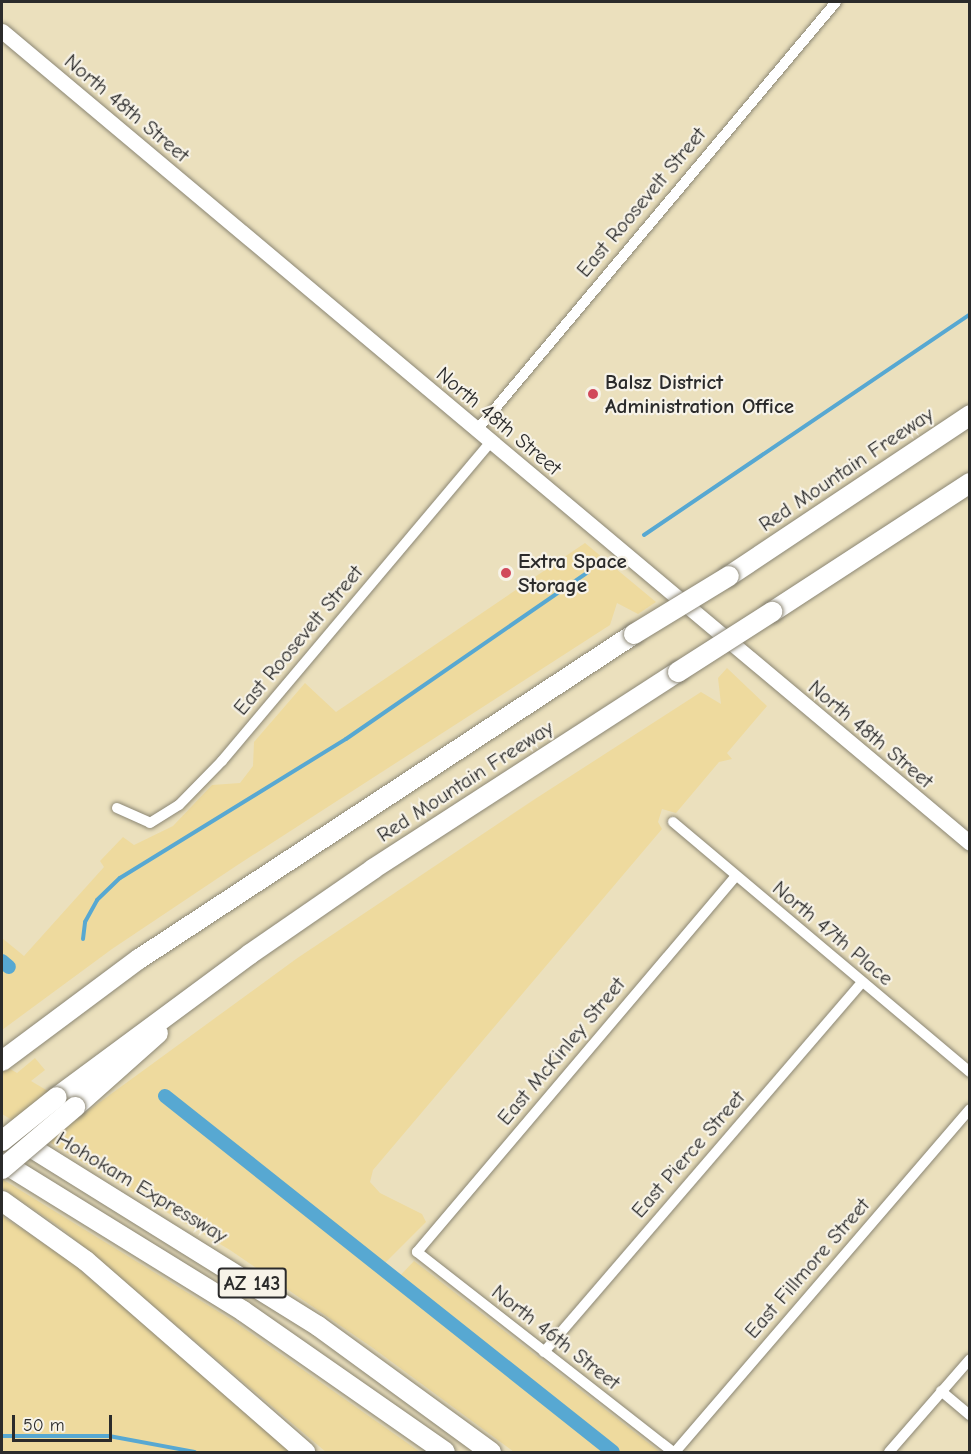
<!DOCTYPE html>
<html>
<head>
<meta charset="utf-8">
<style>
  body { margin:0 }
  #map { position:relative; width:971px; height:1454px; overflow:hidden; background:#ebe0bd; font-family:"Comic Neue",sans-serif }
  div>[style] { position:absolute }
  .sand>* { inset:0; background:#eeda9e }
  .stream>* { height:4px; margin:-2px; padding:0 2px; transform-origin:2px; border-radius:2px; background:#57a8d2 }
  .canal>* { height:14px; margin:-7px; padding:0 7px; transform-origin:7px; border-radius:7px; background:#57a8d2 }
  .roads { filter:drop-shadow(0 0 2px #8b8674) drop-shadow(0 0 2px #8b8674) }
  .street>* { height:10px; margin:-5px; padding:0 5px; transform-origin:5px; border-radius:5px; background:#fff }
  .secondary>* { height:15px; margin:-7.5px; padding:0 7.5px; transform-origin:7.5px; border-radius:7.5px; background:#fff }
  .highway>* { height:20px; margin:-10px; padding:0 10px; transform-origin:10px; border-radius:10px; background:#fff }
  .bridges { filter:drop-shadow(0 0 2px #8b8674) drop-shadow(0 0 2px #8b8674) }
  .highway-bridge>* { height:20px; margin:-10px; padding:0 10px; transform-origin:10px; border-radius:10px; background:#fff }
  .dots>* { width:16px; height:16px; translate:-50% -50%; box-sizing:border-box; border:3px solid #f7f3e8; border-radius:50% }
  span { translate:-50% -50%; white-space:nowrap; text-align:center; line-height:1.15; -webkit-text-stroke:4.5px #f7f3e8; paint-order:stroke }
  .shield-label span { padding:2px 4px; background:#f7f3e8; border:2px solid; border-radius:4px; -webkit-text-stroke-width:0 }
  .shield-label { font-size:20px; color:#2b2b2b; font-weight:700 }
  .street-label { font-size:21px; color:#2b2b2b }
  .poi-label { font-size:21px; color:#2b2b2b; font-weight:700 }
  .left { translate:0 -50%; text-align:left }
  .frame { position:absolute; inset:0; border:3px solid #2b2b2b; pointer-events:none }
  .scale { position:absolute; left:12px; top:1415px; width:100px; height:27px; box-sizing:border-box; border:3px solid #2b2b2b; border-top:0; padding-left:8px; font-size:18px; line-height:21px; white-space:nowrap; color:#2b2b2b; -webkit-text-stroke:4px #f7f3e8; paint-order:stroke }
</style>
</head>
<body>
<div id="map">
  <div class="sand">
    <i style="clip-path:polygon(585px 543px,656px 602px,638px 614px,617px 603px,610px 625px,236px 866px,112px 949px,2px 1030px,2px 938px,24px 956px,104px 867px,100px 861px,123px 837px,134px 845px,173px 826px,212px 785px,240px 783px,253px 766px,254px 742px,305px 683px,336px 712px)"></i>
    <i style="clip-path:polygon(727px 668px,767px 706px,727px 753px,732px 759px,719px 762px,676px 813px,662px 809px,658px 822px,662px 829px,373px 1170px,370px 1182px,380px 1193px,422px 1214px,426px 1222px,378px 1270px,394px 1282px,414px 1261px,660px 1452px,514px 1452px,373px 1348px,230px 1250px,2px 1114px,2px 1064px,17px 1073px,35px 1058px,45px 1070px,31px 1081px,85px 1113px,296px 959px,535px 799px,701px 692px,721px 704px,718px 678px)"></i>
    <i style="clip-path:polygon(2px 1179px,232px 1320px,420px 1452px,326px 1452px,60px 1227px,2px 1188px)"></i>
    <i style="clip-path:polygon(2px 1216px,66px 1258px,293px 1452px,2px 1452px)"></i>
  </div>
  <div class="stream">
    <i style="left:644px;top:535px;width:394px;rotate:-34.1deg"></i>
    <i style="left:83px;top:939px;width:17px;rotate:-83deg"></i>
    <i style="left:85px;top:922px;width:25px;rotate:-61deg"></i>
    <i style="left:97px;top:900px;width:32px;rotate:-44deg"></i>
    <i style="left:120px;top:878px;width:265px;rotate:-31.6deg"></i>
    <i style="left:346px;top:739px;width:294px;rotate:-34.6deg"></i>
    <i style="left:2px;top:1436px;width:107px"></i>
    <i style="left:109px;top:1436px;width:87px;rotate:10.5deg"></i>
  </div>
  <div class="canal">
    <i style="left:2px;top:961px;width:9px;rotate:41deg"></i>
    <i style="left:165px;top:1096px;width:572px;rotate:38.47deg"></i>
  </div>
  <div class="roads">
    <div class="street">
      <i style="left:477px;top:430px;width:559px;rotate:-50.01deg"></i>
      <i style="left:117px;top:808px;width:36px;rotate:24deg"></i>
      <i style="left:150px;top:823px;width:34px;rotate:-32deg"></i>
      <i style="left:179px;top:805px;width:62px;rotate:-45.7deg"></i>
      <i style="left:222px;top:761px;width:417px;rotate:-49.9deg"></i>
      <i style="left:673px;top:822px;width:388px;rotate:40.1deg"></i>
      <i style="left:544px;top:1352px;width:488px;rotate:-49.3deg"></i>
      <i style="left:941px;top:1391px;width:38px;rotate:40deg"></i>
      <i style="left:673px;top:1452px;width:325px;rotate:-142deg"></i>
      <i style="left:417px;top:1252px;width:493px;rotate:-49.7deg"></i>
      <i style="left:675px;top:1452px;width:452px;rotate:-49.3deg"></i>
      <i style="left:889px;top:1452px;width:123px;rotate:-48.9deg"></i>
    </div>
    <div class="secondary">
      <i style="left:2px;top:31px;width:1263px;rotate:39.99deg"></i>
    </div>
    <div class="highway">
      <i style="left:729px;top:576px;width:290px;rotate:-33.7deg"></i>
      <i style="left:772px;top:612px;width:236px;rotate:-33.1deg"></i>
      <i style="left:2px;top:1061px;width:171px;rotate:-36.7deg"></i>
      <i style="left:139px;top:959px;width:592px;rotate:-33.29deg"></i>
      <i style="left:57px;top:1097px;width:240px;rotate:-36.5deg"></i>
      <i style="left:250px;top:954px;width:150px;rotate:-34.6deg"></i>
      <i style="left:373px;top:869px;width:363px;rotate:-32.9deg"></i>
      <i style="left:75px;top:1107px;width:111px;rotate:-41.7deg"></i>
      <i style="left:16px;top:1138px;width:356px;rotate:31.9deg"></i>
      <i style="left:318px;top:1326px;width:214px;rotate:36.1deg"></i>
      <i style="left:2px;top:1162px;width:283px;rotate:31.7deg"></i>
      <i style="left:243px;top:1311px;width:246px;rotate:34.9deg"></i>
      <i style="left:2px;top:1201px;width:103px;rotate:35.5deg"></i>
      <i style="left:86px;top:1261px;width:291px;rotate:41.1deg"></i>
    </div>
  </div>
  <div class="bridges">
    <div class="highway-bridge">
      <i style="left:634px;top:634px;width:111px;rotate:-31.4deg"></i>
      <i style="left:678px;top:672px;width:112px;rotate:-32.6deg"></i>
      <i style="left:2px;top:1141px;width:70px;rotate:-38.7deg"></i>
      <i style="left:2px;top:1169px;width:96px;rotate:-40.3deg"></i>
    </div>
  </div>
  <div class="dots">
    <i style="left:593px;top:394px;background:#d1495b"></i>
    <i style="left:506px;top:573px;background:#d1495b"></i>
  </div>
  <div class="shield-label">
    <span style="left:252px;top:1283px">AZ 143</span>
  </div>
  <div class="street-label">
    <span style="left:127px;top:108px;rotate:40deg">North 48th Street</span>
    <span style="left:641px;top:202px;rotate:-50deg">East Roosevelt Street</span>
    <span style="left:499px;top:421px;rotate:40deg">North 48th Street</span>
    <span style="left:846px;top:469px;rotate:-34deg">Red Mountain Freeway</span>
    <span style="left:298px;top:640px;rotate:-50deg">East Roosevelt Street</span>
    <span style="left:871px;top:734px;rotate:40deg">North 48th Street</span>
    <span style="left:465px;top:781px;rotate:-33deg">Red Mountain Freeway</span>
    <span style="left:833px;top:933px;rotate:40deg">North 47th Place</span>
    <span style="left:561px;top:1051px;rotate:-50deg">East McKinley Street</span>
    <span style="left:688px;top:1154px;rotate:-49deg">East Pierce Street</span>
    <span style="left:142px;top:1187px;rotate:31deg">Hohokam Expressway</span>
    <span style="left:807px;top:1268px;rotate:-49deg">East Fillmore Street</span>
    <span style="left:556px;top:1337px;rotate:38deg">North 46th Street</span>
  </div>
  <div class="poi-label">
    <span class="left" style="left:605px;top:394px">Balsz District<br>Administration Office</span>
    <span class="left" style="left:518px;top:573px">Extra Space<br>Storage</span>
  </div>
  <div class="frame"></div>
  <div class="scale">50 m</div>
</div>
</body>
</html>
